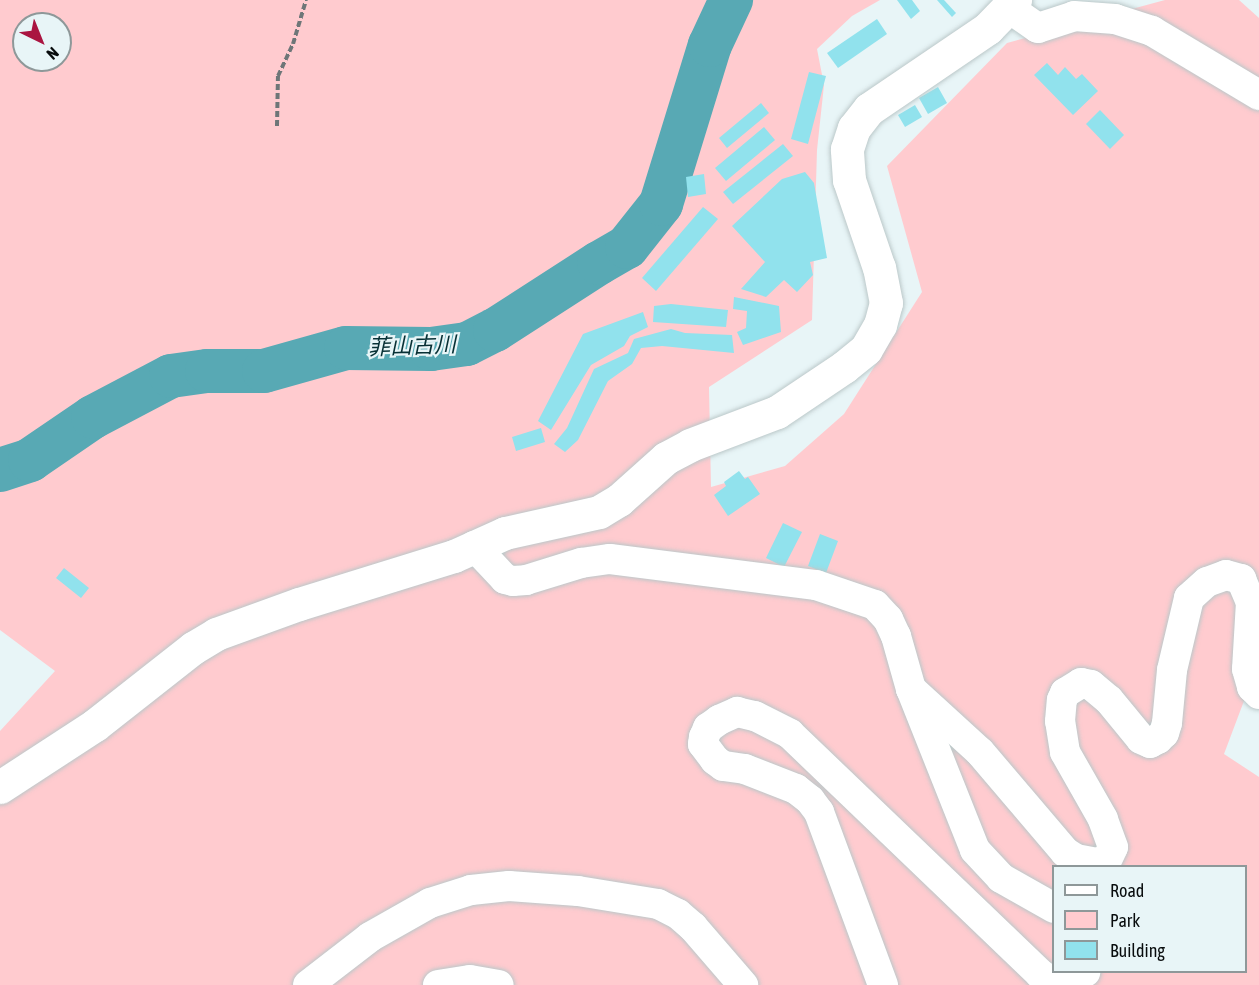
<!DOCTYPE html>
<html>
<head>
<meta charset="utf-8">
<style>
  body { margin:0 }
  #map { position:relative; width:1259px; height:985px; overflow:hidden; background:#e8f5f7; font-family:"Asap Condensed","Noto Sans JP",sans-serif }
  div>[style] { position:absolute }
  .green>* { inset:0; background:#ffcbcf }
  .river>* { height:44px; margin:-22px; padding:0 22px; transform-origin:22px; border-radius:22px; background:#58a9b4 }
  .building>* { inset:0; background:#91e2ed }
  .path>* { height:4px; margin-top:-2px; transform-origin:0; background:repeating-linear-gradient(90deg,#6e7678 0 6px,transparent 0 9px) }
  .roads { filter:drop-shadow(0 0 2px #bbc8c9) drop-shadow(0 0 2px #bbc8c9) }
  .street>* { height:30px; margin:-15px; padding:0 15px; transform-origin:15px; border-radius:15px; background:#fff }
  .secondary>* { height:33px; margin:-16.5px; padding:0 16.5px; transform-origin:16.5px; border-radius:16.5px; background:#fff }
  span { translate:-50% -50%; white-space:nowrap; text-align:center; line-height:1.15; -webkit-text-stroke:4.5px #e8f5f7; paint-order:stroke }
  .water-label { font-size:22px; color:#073035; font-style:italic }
  .legend { position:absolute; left:1052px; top:865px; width:195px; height:108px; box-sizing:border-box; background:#e8f5f7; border:2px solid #8e9899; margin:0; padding:8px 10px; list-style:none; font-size:18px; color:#080c0d }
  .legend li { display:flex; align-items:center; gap:12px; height:30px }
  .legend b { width:30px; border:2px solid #8e9899 }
  .north { position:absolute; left:12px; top:12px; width:60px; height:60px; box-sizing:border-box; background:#e8f5f7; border:2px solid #8e9899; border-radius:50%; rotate:137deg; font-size:16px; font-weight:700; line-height:24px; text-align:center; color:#080c0d }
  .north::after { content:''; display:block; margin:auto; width:21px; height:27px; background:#aa1541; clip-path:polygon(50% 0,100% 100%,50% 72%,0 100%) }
</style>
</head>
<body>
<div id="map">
  <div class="green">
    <i style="clip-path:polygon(evenodd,0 0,880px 0,852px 16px,817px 49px,824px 85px,817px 150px,812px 320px,709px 387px,711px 487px,785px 466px,844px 414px,922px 292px,887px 166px,1007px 43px,1165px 0,1239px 0,1259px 18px,1259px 661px,1224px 754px,1259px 777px,1259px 985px,0 985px,0 731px,55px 671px,0 630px,0 0,24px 24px,60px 24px,60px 60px,24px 60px,24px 24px,0 0,1054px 866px,1246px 866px,1246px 972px,1054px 972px,1054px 866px)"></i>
  </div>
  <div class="river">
    <i style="left:0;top:470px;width:32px;rotate:-18deg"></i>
    <i style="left:30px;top:460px;width:76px;rotate:-34.3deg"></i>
    <i style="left:93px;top:417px;width:88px;rotate:-27.7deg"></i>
    <i style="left:171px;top:376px;width:36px;rotate:-8deg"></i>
    <i style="left:207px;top:371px;width:57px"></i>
    <i style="left:264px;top:371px;width:85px;rotate:-15.7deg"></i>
    <i style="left:346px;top:348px;width:85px;rotate:0.7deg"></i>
    <i style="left:431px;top:349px;width:36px;rotate:-8deg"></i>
    <i style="left:467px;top:344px;width:31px;rotate:-27deg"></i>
    <i style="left:495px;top:330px;width:124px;rotate:-32.8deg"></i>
    <i style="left:599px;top:263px;width:32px;rotate:-30deg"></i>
    <i style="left:627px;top:247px;width:55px;rotate:-51.7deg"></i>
    <i style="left:661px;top:204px;width:166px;rotate:-72.9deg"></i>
    <i style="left:710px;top:45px;width:50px;rotate:-65deg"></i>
  </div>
  <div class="building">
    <i style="clip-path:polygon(897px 0,912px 0,920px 11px,911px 19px)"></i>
    <i style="clip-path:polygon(937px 0,944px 0,956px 13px,952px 17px)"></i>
    <i style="clip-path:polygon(877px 19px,887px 34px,838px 68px,827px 53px)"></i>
    <i style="clip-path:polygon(1047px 63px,1058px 75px,1065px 67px,1076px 79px,1082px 74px,1098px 91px,1073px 115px,1034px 75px)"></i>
    <i style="clip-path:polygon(809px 72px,826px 76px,808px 144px,791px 139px)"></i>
    <i style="clip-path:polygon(938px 87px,947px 103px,928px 114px,919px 98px)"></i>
    <i style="clip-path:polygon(761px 103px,769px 113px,727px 148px,719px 138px)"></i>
    <i style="clip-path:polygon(915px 105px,922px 117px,905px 127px,898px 115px)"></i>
    <i style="clip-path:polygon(1100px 110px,1124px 135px,1110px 149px,1086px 124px)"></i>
    <i style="clip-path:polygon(764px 127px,775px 140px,726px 181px,715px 168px)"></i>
    <i style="clip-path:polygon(783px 144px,793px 156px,733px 204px,723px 192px)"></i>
    <i style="clip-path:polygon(805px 172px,814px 183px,827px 258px,810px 262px,813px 275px,797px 292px,784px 280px,766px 297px,741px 289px,765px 262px,732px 226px,782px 179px)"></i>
    <i style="clip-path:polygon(704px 174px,706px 194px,688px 197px,686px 177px)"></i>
    <i style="clip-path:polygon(703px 207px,718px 219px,656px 291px,642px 278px)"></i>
    <i style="clip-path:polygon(734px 297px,779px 306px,781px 332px,743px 345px,737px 332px,746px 328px,747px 311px,733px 309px)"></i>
    <i style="clip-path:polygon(671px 304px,728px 310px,726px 327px,653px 322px,654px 306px)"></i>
    <i style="clip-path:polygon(643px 312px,648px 327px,630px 336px,624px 346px,591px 365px,551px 430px,538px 421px,583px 334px)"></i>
    <i style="clip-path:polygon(671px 329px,685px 333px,732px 335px,734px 353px,662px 346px,641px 348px,632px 364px,608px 381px,578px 440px,565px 452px,554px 444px,567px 428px,594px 369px,628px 353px,634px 339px)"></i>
    <i style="clip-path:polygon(541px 428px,545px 442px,516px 451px,512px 437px)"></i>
    <i style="clip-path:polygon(739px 471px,745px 479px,748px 477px,760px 494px,728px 516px,714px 495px,726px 486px,724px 482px)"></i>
    <i style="clip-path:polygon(783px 523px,802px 532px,784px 567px,766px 558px)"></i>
    <i style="clip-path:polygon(820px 534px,838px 541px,826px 573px,808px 566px)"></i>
    <i style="clip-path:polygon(64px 568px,89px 588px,81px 598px,56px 578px)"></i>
  </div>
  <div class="path">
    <i style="left:277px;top:126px;width:50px;rotate:-88.9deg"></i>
    <i style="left:278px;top:76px;width:35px;rotate:-65deg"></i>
    <i style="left:293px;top:44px;width:46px;rotate:-73.5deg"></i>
  </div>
  <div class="roads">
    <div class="street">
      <i style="left:1009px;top:8px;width:35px;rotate:35deg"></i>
      <i style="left:1038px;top:28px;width:38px;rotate:-18deg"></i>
      <i style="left:1074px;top:16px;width:41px;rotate:4.2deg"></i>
      <i style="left:1115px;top:19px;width:39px;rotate:18deg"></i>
      <i style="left:1152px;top:31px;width:125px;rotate:30.9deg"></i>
      <i style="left:474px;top:546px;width:45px;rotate:46.8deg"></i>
      <i style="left:505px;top:579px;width:8px;rotate:14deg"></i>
      <i style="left:513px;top:581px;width:13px;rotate:-4deg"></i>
      <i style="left:526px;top:580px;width:58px;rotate:-17.2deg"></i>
      <i style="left:581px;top:563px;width:29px;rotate:-8deg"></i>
      <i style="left:610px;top:559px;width:208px;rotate:7.2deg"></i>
      <i style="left:816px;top:585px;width:62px;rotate:18.7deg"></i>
      <i style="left:875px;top:605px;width:19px;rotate:47deg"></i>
      <i style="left:888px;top:619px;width:19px;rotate:65deg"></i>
      <i style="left:896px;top:636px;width:55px;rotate:74.2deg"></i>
      <i style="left:911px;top:689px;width:173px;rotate:68.3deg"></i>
      <i style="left:975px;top:850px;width:38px;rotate:47deg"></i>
      <i style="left:1001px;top:878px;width:61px;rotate:29.5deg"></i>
      <i style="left:911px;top:689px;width:93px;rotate:42.4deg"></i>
      <i style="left:980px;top:752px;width:131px;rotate:49.6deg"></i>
      <i style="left:1065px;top:852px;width:13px;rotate:32deg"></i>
      <i style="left:1076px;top:859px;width:20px;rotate:11deg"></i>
      <i style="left:1096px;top:863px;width:11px;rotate:-15deg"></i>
      <i style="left:1107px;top:860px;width:14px;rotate:-65deg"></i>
      <i style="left:1113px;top:847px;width:30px;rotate:-110deg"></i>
      <i style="left:1103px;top:819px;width:77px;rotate:-119.6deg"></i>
      <i style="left:1065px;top:752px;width:31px;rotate:-99deg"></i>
      <i style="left:1060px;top:721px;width:21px;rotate:-85deg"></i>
      <i style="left:1062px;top:700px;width:8px;rotate:-67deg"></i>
      <i style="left:1065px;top:693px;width:19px;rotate:-32deg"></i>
      <i style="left:1081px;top:683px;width:10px;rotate:11deg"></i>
      <i style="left:1091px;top:685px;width:23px;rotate:40deg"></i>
      <i style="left:1109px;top:700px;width:50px;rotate:50.6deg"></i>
      <i style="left:1141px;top:739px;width:10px;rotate:24deg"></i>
      <i style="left:1150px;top:743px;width:9px;rotate:-27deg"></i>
      <i style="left:1158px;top:739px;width:8px;rotate:-45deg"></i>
      <i style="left:1164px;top:733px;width:10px;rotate:-73deg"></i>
      <i style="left:1167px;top:723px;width:53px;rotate:-84.6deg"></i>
      <i style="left:1172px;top:670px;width:74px;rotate:-76.7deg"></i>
      <i style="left:1189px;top:598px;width:24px;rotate:-42deg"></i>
      <i style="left:1207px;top:582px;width:20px;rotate:-20deg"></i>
      <i style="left:1226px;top:575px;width:16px;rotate:15deg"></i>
      <i style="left:1241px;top:579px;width:25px;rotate:67deg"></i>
      <i style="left:1251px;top:602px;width:67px;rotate:93.4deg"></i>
      <i style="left:1247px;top:669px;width:19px;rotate:74deg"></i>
      <i style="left:1252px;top:687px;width:10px;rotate:45deg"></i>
      <i style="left:308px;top:985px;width:78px;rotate:-37.7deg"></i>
      <i style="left:370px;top:937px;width:69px;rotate:-29.5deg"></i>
      <i style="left:430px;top:903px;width:43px;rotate:-17.6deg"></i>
      <i style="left:471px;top:890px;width:38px;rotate:-6deg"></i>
      <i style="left:509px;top:886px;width:69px;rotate:4.1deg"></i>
      <i style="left:578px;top:891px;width:81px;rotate:9.2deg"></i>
      <i style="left:658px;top:904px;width:22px;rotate:27deg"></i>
      <i style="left:678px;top:914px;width:20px;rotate:41deg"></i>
      <i style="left:693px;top:927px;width:77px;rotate:49.2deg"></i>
      <i style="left:438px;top:985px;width:32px;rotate:-9deg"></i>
      <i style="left:470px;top:980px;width:29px;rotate:10deg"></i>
      <i style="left:883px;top:985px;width:184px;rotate:-110.3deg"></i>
      <i style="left:819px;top:812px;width:15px;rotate:-127deg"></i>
      <i style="left:810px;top:800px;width:18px;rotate:-142deg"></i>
      <i style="left:796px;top:789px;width:55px;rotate:-158.6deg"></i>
      <i style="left:745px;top:769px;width:22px;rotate:-172deg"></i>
      <i style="left:723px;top:766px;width:10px;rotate:-143deg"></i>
      <i style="left:715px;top:760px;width:20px;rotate:-127deg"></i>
      <i style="left:703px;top:744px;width:7px;rotate:-82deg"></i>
      <i style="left:704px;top:737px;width:10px;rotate:-66deg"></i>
      <i style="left:708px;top:728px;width:14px;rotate:-36deg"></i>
      <i style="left:719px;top:720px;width:20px;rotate:-24deg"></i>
      <i style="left:737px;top:712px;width:18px;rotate:13deg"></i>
      <i style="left:755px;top:716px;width:39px;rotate:27deg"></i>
      <i style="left:790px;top:734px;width:347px;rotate:43.8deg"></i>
      <i style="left:1040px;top:974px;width:15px;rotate:32deg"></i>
      <i style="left:1053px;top:982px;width:15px"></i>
      <i style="left:1068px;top:982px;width:20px;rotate:-30deg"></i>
    </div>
    <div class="secondary">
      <i style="left:0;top:787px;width:113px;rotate:-33.1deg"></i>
      <i style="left:95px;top:725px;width:125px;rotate:-38.2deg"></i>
      <i style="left:193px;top:648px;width:27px;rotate:-31deg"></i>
      <i style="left:216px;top:634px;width:88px;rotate:-19.9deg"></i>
      <i style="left:299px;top:604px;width:162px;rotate:-17.2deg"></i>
      <i style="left:454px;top:556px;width:56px;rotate:-24.3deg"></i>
      <i style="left:505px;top:533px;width:96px;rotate:-12.6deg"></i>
      <i style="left:599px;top:512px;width:23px;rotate:-31deg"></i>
      <i style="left:619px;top:500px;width:63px;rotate:-41.8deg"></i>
      <i style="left:666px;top:458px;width:27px;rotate:-28deg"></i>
      <i style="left:690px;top:445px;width:93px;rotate:-20.8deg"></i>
      <i style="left:777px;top:412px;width:81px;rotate:-33.9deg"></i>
      <i style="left:844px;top:367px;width:28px;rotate:-39deg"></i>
      <i style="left:866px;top:349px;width:28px;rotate:-60deg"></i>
      <i style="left:880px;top:325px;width:23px;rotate:-75deg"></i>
      <i style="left:886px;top:303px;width:36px;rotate:-101deg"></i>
      <i style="left:879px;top:268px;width:93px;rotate:-108.8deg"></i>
      <i style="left:849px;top:180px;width:31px;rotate:-94deg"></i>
      <i style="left:847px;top:149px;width:22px;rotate:-72deg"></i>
      <i style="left:854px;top:128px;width:24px;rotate:-52deg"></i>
      <i style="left:869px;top:109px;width:144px;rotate:-34.2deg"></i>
      <i style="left:988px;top:28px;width:39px;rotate:-46deg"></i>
    </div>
  </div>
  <div class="water-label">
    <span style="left:412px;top:346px;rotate:-2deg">菲山古川</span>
  </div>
  <ul class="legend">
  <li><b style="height:8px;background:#fff"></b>Road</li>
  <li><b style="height:16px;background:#ffcbcf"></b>Park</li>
  <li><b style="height:16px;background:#91e2ed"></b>Building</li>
  </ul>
  <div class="north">N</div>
</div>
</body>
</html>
